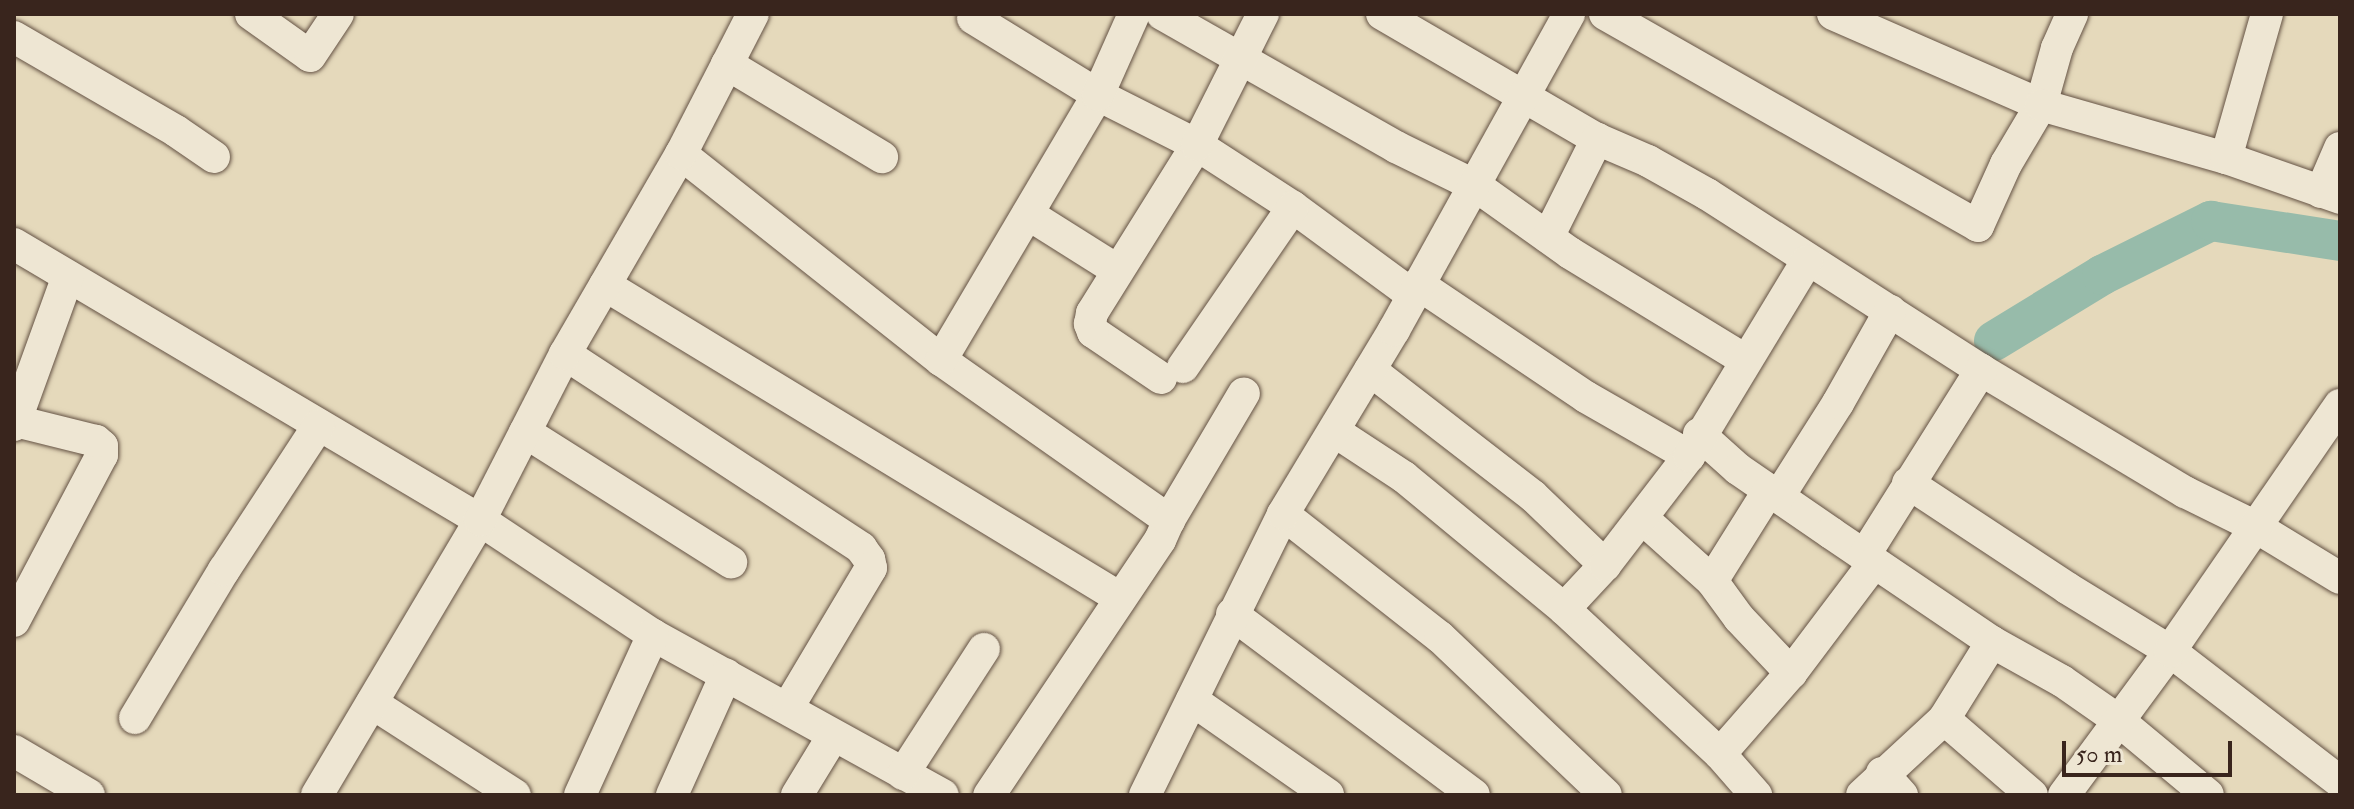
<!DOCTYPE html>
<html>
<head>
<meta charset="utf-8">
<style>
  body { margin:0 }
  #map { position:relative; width:2354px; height:809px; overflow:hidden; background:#e5d9bb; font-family:"IM FELL Double Pica",serif }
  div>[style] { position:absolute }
  .river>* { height:40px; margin:-20px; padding:0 20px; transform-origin:20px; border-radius:20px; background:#97bbaa }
  .roads { filter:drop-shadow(0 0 2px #645244) drop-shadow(0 0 2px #645244) }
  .minor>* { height:32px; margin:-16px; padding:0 16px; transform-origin:16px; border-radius:16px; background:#eee6d3 }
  span { translate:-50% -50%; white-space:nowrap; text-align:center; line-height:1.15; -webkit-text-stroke:7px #eee6d3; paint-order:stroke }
  .frame { position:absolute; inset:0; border:16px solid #39251d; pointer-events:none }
  .scale { position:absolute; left:2062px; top:741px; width:170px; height:36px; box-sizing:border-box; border:4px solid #39251d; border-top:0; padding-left:10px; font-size:24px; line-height:28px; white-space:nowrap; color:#39251d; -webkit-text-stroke:6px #eee6d3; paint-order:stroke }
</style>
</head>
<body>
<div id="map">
  <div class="river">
    <i style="left:1994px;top:341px;width:127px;rotate:-31.4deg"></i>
    <i style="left:2102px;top:275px;width:122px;rotate:-26.4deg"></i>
    <i style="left:2211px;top:221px;width:131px;rotate:8.8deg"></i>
  </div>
  <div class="roads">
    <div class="minor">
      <i style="left:251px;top:14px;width:72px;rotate:35.4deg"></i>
      <i style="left:310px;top:56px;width:50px;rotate:-56.3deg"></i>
      <i style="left:1162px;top:14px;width:269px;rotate:29.6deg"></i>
      <i style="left:1396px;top:147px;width:89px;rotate:26deg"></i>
      <i style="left:1476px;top:186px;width:115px;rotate:35.5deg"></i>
      <i style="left:1570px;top:253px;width:205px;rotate:31.4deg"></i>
      <i style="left:1382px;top:14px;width:249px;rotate:30.2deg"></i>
      <i style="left:1597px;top:139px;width:56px;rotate:23.3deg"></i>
      <i style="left:1648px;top:161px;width:68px;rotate:29.2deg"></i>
      <i style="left:1707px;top:194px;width:326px;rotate:32.7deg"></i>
      <i style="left:1981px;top:370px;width:238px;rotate:30.9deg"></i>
      <i style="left:2185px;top:492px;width:79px;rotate:26.2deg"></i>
      <i style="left:2256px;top:527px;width:98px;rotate:31.3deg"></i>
      <i style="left:1605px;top:14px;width:429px;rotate:29.6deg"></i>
      <i style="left:1978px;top:226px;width:68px;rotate:-65.7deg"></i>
      <i style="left:2006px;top:164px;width:69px;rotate:-59.3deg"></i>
      <i style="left:2041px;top:105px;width:59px;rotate:-74.3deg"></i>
      <i style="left:2057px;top:48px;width:37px;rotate:-66deg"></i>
      <i style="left:1833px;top:14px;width:227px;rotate:23.6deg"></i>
      <i style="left:2041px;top:105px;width:192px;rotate:16deg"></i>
      <i style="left:2226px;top:158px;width:121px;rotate:19.3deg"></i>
      <i style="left:973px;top:18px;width:147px;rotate:31.6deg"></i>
      <i style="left:1098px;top:95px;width:111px;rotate:26.8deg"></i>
      <i style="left:1197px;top:145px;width:114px;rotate:32.9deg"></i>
      <i style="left:1293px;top:207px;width:147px;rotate:36.4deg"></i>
      <i style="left:14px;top:37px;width:187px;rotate:30.1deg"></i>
      <i style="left:176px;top:131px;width:46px;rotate:34.4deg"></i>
      <i style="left:727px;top:64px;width:181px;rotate:31deg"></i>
      <i style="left:681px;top:154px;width:332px;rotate:38.4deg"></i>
      <i style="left:941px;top:360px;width:279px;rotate:35.1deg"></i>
      <i style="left:1169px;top:520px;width:22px;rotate:114deg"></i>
      <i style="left:1160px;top:540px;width:307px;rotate:123.8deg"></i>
      <i style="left:2226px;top:158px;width:150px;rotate:-74.1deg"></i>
      <i style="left:2321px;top:192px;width:48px;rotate:-66.6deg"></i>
      <i style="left:1028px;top:214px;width:105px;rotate:32.2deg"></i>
      <i style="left:1548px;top:237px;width:110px;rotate:-63.4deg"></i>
      <i style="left:14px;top:244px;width:542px;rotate:30.64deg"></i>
      <i style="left:480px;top:520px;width:208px;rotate:33.6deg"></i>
      <i style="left:653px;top:635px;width:331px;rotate:28.9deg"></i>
      <i style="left:1418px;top:284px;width:202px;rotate:33.9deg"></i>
      <i style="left:1586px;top:397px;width:119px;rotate:29.8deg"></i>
      <i style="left:605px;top:285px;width:603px;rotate:31.29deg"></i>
      <i style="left:565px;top:354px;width:354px;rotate:33.2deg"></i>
      <i style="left:861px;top:548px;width:14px;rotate:54deg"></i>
      <i style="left:869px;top:559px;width:9px;rotate:77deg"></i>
      <i style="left:871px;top:568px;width:162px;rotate:120.8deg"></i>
      <i style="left:941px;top:360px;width:308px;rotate:-59.4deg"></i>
      <i style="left:1098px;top:95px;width:89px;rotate:-66deg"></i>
      <i style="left:1183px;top:367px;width:194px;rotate:-55.5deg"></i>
      <i style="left:1370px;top:370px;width:206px;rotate:37.7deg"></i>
      <i style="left:1533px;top:496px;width:100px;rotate:43.8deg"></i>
      <i style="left:1161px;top:378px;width:82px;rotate:-145.9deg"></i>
      <i style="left:1093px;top:332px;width:9px;rotate:-111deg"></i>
      <i style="left:1090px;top:324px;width:11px;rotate:-80deg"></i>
      <i style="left:1092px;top:313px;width:198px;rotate:-58deg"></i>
      <i style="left:1197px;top:145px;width:147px;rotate:-63.3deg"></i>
      <i style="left:14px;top:425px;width:158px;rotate:-70.1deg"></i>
      <i style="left:1334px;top:431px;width:84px;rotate:33.3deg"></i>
      <i style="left:1404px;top:477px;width:207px;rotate:39.5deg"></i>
      <i style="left:1564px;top:609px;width:213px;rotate:42.9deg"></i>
      <i style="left:1720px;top:754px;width:55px;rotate:48.7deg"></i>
      <i style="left:525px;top:432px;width:244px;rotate:32.3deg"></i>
      <i style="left:1699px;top:434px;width:52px;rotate:41.9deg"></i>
      <i style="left:1738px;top:469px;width:113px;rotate:34.5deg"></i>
      <i style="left:1831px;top:533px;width:194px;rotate:34.1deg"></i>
      <i style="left:1992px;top:642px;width:80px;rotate:29.1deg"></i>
      <i style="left:2062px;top:681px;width:68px;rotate:34.9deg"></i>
      <i style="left:2118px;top:720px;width:117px;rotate:39.8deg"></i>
      <i style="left:1908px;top:483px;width:191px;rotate:33.4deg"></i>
      <i style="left:2067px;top:588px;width:121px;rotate:31.5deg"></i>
      <i style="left:2170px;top:651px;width:215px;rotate:37.6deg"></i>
      <i style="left:1779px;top:496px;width:110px;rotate:-57.6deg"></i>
      <i style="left:1838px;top:403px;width:106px;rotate:-60.5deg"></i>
      <i style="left:1283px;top:514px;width:199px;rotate:38.1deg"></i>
      <i style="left:1440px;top:637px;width:229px;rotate:43.6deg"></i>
      <i style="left:1642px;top:518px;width:94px;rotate:42deg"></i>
      <i style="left:1712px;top:581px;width:46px;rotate:53.9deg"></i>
      <i style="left:1739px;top:618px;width:76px;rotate:46.6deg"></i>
      <i style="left:1169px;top:520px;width:147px;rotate:-59.4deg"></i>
      <i style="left:1864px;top:556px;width:220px;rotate:-57.8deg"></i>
      <i style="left:1712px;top:581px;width:107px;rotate:-57.9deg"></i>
      <i style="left:1564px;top:609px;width:60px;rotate:-47deg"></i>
      <i style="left:1605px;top:565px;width:138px;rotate:-52.4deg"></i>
      <i style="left:1689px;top:456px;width:228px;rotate:-58.8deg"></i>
      <i style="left:1232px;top:614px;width:302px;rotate:36.8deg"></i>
      <i style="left:14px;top:621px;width:188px;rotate:-62.1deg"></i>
      <i style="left:102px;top:455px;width:9px;rotate:-90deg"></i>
      <i style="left:102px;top:446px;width:8px;rotate:-140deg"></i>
      <i style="left:96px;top:441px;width:83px;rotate:-166.1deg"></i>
      <i style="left:1192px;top:700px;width:166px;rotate:34.9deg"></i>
      <i style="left:372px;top:703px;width:170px;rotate:32.8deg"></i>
      <i style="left:135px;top:718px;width:173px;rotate:-59deg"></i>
      <i style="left:224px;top:570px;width:173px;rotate:-56.8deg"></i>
      <i style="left:1944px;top:719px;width:116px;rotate:40.8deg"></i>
      <i style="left:14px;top:751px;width:87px;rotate:30.4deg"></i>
      <i style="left:1720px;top:754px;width:108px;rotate:-48.8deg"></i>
      <i style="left:1791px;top:673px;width:138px;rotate:-53deg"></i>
      <i style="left:1882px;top:773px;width:30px;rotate:48deg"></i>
      <i style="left:903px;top:774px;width:149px;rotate:-57.1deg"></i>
      <i style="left:317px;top:795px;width:320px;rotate:-59.3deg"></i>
      <i style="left:480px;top:520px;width:186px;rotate:-62.9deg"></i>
      <i style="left:565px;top:354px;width:231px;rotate:-59.9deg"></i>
      <i style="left:681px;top:154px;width:157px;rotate:-62.8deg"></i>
      <i style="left:580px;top:795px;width:176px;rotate:-65.5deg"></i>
      <i style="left:672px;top:795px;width:132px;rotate:-65.8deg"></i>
      <i style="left:797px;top:795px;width:69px;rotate:-58.6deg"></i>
      <i style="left:1145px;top:795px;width:313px;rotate:-63.8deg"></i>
      <i style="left:1283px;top:514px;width:215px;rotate:-58.9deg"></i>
      <i style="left:1394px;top:330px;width:361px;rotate:-61deg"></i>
      <i style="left:1862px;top:795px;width:112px;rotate:-42.8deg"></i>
      <i style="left:1944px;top:719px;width:91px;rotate:-58.1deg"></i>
      <i style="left:2064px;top:795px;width:179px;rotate:-53.6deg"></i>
      <i style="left:2170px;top:651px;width:299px;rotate:-55.4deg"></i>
    </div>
  </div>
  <div class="frame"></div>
  <div class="scale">50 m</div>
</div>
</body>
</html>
